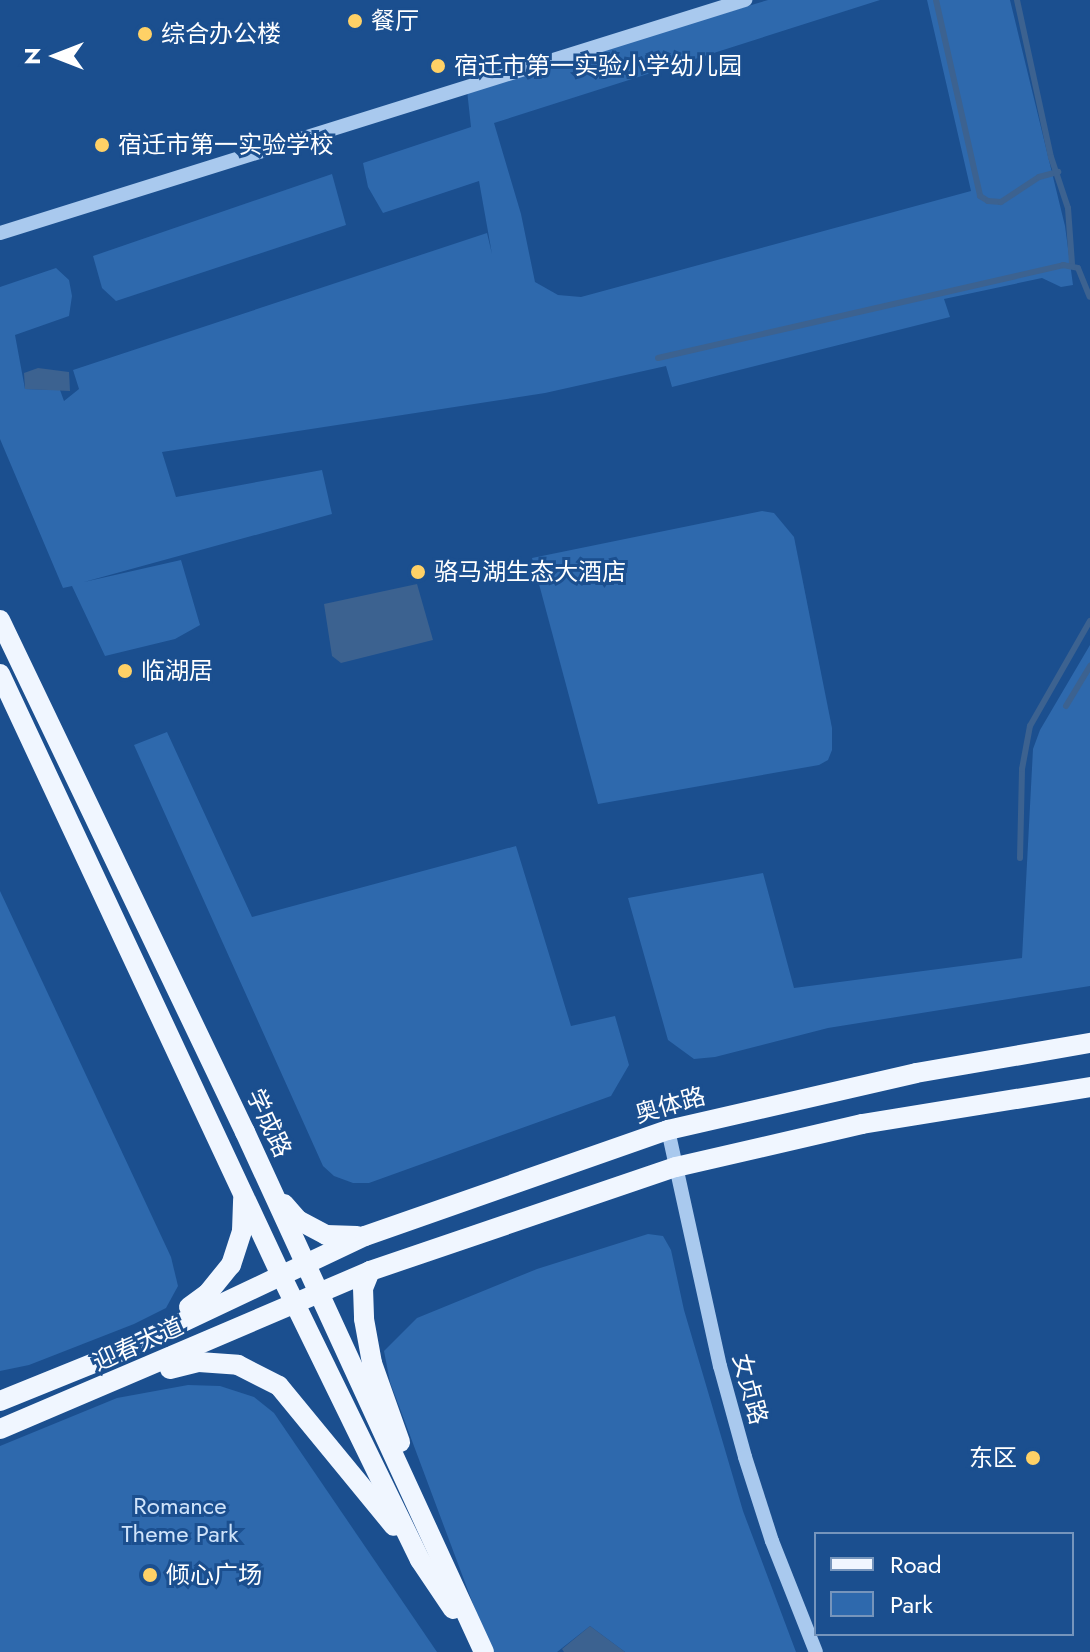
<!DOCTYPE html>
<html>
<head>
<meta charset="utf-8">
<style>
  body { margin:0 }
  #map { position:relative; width:1090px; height:1652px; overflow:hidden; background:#1b4f8f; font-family:Jost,"Noto Sans SC",sans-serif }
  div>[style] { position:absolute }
  .green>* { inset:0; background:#2e69ad }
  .water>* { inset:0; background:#3c6290 }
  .stream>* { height:6px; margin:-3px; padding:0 3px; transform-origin:3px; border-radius:3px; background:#3c6290 }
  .minor>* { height:14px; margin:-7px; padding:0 7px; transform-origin:7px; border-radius:7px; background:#a9c9ee }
  .major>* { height:20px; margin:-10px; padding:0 10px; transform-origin:10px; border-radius:10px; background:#f0f6ff }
  .dots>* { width:22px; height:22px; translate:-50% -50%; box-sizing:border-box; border:4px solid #1b4f8f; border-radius:50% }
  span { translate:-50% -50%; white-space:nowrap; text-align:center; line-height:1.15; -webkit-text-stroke:6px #1b4f8f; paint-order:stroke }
  .poi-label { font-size:24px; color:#fff }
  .left { translate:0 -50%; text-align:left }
  .right { translate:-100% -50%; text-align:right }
  .street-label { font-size:24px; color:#fff }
  .park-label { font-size:24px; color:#cfe3fa }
  .legend { position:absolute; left:814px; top:1532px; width:260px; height:104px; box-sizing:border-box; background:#1b4f8f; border:2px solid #7695bc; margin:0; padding:10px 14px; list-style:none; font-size:24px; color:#fff }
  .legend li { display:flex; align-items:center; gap:16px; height:40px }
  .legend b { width:40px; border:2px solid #7695bc }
  .north { position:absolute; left:16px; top:16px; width:80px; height:80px; -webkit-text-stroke:6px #1b4f8f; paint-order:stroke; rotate:270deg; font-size:22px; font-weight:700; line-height:32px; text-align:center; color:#fff }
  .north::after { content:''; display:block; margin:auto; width:28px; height:36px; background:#fff; clip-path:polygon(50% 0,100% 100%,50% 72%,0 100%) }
</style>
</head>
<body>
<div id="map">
  <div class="green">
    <i style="clip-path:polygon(768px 0,880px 0,494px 123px,521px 214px,535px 282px,558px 295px,581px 297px,971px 191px,927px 0,1010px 0,1065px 226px,1073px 285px,1061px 287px,1042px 278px,944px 299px,950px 317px,672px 387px,666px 366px,545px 393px,162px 452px,176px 497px,322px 470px,332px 514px,84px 582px,181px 560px,200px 625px,175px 639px,105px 656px,72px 586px,63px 588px,0 439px,0 287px,56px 268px,69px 280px,72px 296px,69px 316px,15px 335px,25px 389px,60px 390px,64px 401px,79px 389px,73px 370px,487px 233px,492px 254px,479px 181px,383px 213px,368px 187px,363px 163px,471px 127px,467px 90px)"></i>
    <i style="clip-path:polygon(332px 174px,346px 225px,116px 301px,102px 288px,93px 256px)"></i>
    <i style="clip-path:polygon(762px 511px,774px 513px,794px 537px,832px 728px,832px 750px,828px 760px,819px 765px,598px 804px,532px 558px)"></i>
    <i style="clip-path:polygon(1090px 645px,1090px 986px,828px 1028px,715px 1057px,694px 1059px,668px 1040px,628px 898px,763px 873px,794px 988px,1022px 958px,1033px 749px,1040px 730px)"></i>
    <i style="clip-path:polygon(167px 732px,252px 917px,516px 846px,571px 1026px,615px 1016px,629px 1065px,611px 1096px,369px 1183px,353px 1183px,334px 1176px,323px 1166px,134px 745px)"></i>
    <i style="clip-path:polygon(0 891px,171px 1257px,178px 1286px,166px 1308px,134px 1324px,29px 1365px,0 1371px)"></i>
    <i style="clip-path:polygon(648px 1234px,663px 1236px,671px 1250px,684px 1310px,743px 1511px,796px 1652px,625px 1652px,590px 1626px,557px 1652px,491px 1652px,390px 1382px,384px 1351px,417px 1318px,537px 1269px)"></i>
    <i style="clip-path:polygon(188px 1385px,220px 1386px,254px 1397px,274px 1413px,437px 1652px,0 1652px,0 1446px,117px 1398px)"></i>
  </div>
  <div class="water">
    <i style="clip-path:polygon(38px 368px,69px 372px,70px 391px,25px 389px,24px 373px)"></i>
    <i style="clip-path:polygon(417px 584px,433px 640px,341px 663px,332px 656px,324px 604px)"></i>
    <i style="clip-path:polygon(590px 1626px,625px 1652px,564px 1652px,562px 1649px)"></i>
  </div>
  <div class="stream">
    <i style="left:936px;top:0;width:201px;rotate:77.3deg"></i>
    <i style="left:980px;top:196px;width:9px;rotate:32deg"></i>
    <i style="left:988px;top:201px;width:13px;rotate:4deg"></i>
    <i style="left:1001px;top:202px;width:45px;rotate:-33.3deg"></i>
    <i style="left:1039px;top:177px;width:20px;rotate:-15deg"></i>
    <i style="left:1017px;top:0;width:161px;rotate:77.8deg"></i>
    <i style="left:1051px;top:157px;width:54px;rotate:71.6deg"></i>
    <i style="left:1068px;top:208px;width:56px;rotate:85.9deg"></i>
    <i style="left:658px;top:358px;width:416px;rotate:-12.9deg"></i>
    <i style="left:1063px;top:265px;width:15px;rotate:11deg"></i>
    <i style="left:1078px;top:268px;width:31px;rotate:68deg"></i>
    <i style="left:1066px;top:706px;width:47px;rotate:-59deg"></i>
    <i style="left:1020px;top:858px;width:89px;rotate:-88.7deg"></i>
    <i style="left:1022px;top:769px;width:44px;rotate:-79.5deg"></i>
    <i style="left:1030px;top:726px;width:121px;rotate:-60.3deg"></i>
  </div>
  <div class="minor">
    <i style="left:0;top:233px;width:781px;rotate:-17.37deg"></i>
    <i style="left:668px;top:1130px;width:242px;rotate:77.6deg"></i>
    <i style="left:720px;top:1366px;width:94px;rotate:74.6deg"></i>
    <i style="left:745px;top:1457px;width:88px;rotate:72.2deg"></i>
    <i style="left:772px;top:1541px;width:119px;rotate:68.4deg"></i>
  </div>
  <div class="major">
    <i style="left:0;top:620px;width:568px;rotate:64.43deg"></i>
    <i style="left:245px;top:1132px;width:572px;rotate:65.32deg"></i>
    <i style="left:0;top:674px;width:661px;rotate:64.95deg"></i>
    <i style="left:280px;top:1273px;width:319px;rotate:64deg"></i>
    <i style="left:420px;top:1560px;width:59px;rotate:56deg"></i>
    <i style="left:284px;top:1204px;width:21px;rotate:49deg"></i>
    <i style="left:298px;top:1220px;width:32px;rotate:28deg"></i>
    <i style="left:326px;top:1235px;width:31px;rotate:2deg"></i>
    <i style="left:370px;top:1271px;width:18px;rotate:112deg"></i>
    <i style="left:363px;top:1288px;width:31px;rotate:88deg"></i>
    <i style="left:364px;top:1319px;width:45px;rotate:79.7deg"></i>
    <i style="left:372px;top:1363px;width:84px;rotate:70.5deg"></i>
    <i style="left:189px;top:1307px;width:24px;rotate:-36deg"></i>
    <i style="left:208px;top:1293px;width:36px;rotate:-51deg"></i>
    <i style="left:231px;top:1265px;width:36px;rotate:-72deg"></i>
    <i style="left:242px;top:1231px;width:32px;rotate:-88deg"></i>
    <i style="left:170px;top:1369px;width:30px;rotate:-14deg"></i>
    <i style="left:199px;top:1362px;width:39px;rotate:4deg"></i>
    <i style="left:238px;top:1365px;width:46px;rotate:27.1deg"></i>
    <i style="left:279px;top:1386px;width:181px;rotate:50.6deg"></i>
    <i style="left:0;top:1401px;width:118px;rotate:-22deg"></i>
    <i style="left:109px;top:1357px;width:283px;rotate:-25.3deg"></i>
    <i style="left:365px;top:1236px;width:321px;rotate:-19.3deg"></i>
    <i style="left:668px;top:1130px;width:254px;rotate:-12.9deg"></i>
    <i style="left:916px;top:1073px;width:177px;rotate:-9.8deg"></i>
    <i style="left:0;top:1429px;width:402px;rotate:-23.1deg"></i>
    <i style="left:370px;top:1271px;width:323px;rotate:-18.8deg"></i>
    <i style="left:676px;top:1167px;width:191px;rotate:-13deg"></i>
    <i style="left:862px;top:1124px;width:231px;rotate:-9.2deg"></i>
  </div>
  <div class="dots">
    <i style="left:355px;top:21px;background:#ffd166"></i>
    <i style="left:145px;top:34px;background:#ffd166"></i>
    <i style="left:438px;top:66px;background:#ffd166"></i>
    <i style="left:102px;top:145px;background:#ffd166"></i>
    <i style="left:418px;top:572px;background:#ffd166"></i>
    <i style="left:125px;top:671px;background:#ffd166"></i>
    <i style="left:1033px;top:1458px;background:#ffd166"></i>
    <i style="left:150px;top:1575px;background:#ffd166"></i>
  </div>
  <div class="poi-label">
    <span class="left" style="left:371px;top:21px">餐厅</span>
    <span class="left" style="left:161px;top:34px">综合办公楼</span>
    <span class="left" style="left:454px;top:66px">宿迁市第一实验小学幼儿园</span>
    <span class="left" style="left:118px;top:145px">宿迁市第一实验学校</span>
    <span class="left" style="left:434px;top:572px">骆马湖生态大酒店</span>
    <span class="left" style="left:141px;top:671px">临湖居</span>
    <span class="right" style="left:1017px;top:1458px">东区</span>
    <span class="left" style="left:166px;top:1575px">倾心广场</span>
  </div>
  <div class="street-label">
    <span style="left:670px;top:1105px;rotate:-16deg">奥体路</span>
    <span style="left:269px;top:1123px;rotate:65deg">学成路</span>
    <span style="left:138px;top:1344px;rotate:-24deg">迎春大道</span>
    <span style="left:750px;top:1389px;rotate:75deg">女贞路</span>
  </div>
  <div class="park-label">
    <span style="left:180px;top:1520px">Romance<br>Theme Park</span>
  </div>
  <ul class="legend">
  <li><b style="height:10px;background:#f0f6ff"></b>Road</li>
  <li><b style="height:22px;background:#2e69ad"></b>Park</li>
  </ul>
  <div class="north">N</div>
</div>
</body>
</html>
